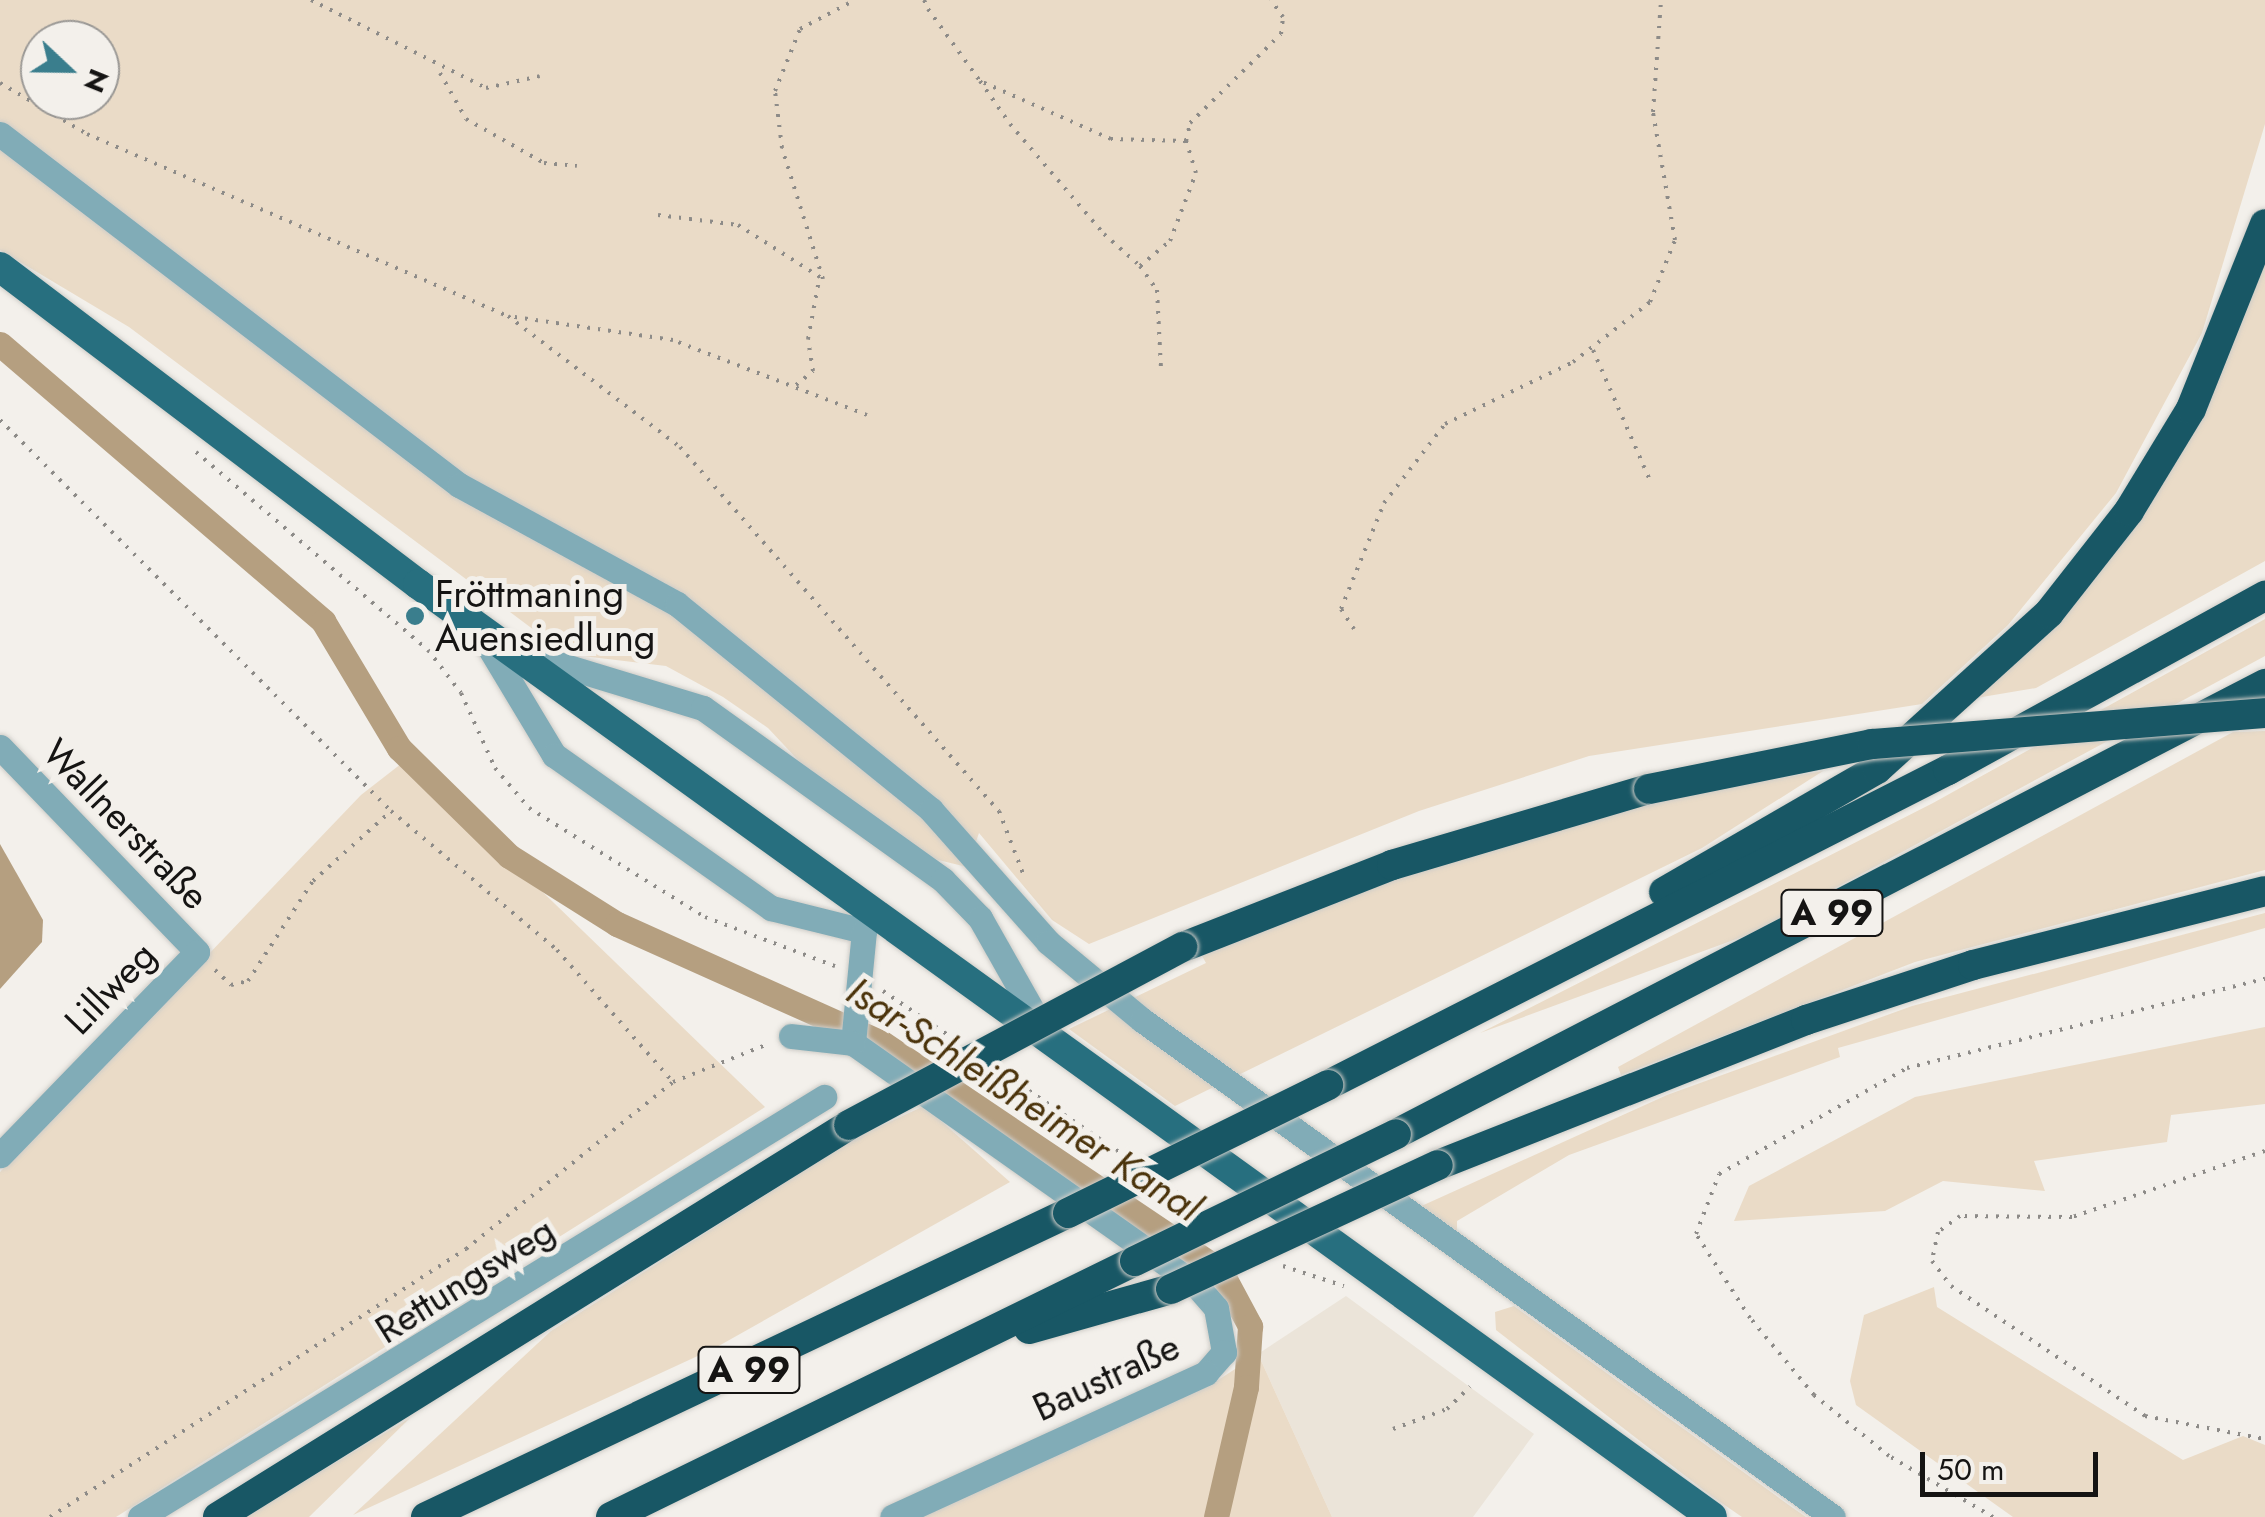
<!DOCTYPE html>
<html>
<head>
<meta charset="utf-8">
<style>
  body { margin:0 }
  #map { position:relative; width:2265px; height:1517px; overflow:hidden; background:#f3f0eb; font-family:Jost,sans-serif }
  div>[style] { position:absolute }
  .built>* { inset:0; background:#ebe4d9 }
  .green>* { inset:0; background:#eadbc7 }
  .water>* { inset:0; background:#b59f80 }
  .canal>* { height:25px; margin:-12.5px; padding:0 12.5px; transform-origin:12.5px; border-radius:12.5px; background:#b59f80 }
  .path>* { height:4px; margin-top:-2px; transform-origin:0; background:repeating-linear-gradient(90deg,#8d8b88 0 2.5px,transparent 0 10.5px) }
  .roads { filter:drop-shadow(0 0 2px #cfcdc8) drop-shadow(0 0 2px #cfcdc8) }
  .minor>* { height:25px; margin:-12.5px; padding:0 12.5px; transform-origin:12.5px; border-radius:12.5px; background:#81acb7 }
  .major>* { height:30px; margin:-15px; padding:0 15px; transform-origin:15px; border-radius:15px; background:#276f7f }
  .highway>* { height:30px; margin:-15px; padding:0 15px; transform-origin:15px; border-radius:15px; background:#185765 }
  .bridges { filter:drop-shadow(0 0 2px #cfcdc8) drop-shadow(0 0 2px #cfcdc8) }
  .highway-bridge>* { height:30px; margin:-15px; padding:0 15px; transform-origin:15px; border-radius:15px; background:#185765 }
  .dots>* { width:28px; height:28px; translate:-50% -50%; box-sizing:border-box; border:5px solid #f3f0eb; border-radius:50% }
  span { translate:-50% -50%; white-space:nowrap; text-align:center; line-height:1.15; -webkit-text-stroke:10px #f3f0eb; paint-order:stroke }
  .shield-label span { padding:2px 8px; background:#f3f0eb; border:2px solid; border-radius:8px; -webkit-text-stroke-width:0 }
  .shield-label { font-size:35px; color:#151413; font-weight:700 }
  .poi-label { font-size:38px; color:#151413 }
  .left { translate:0 -50%; text-align:left }
  .street-label { font-size:38px; color:#151413 }
  .water-label { font-size:40px; color:#4b330b; font-style:italic }
  .north { position:absolute; left:20px; top:20px; width:100px; height:100px; box-sizing:border-box; background:#f3f0eb; border:2px solid #9a9895; border-radius:50%; rotate:112deg; font-size:28px; font-weight:700; line-height:40px; text-align:center; color:#151413 }
  .north::after { content:''; display:block; margin:auto; width:35px; height:45px; background:#3a7e8d; clip-path:polygon(50% 0,100% 100%,50% 72%,0 100%) }
  .scale { position:absolute; left:1920px; top:1452px; width:178px; height:45px; box-sizing:border-box; border:5px solid #151413; border-top:0; padding-left:12px; font-size:30px; line-height:35px; white-space:nowrap; color:#151413; -webkit-text-stroke:8px #f3f0eb; paint-order:stroke }
</style>
</head>
<body>
<div id="map">
  <div class="built">
    <i style="clip-path:polygon(1346px 1296px,1534px 1434px,1473px 1517px,1332px 1517px,1258px 1354px)"></i>
  </div>
  <div class="green">
    <i style="clip-path:polygon(evenodd,0 0,2265px 0,2265px 124px,2202px 333px,2116px 493px,2008px 625px,1922px 704px,1589px 756px,1419px 811px,1089px 944px,1052px 920px,979px 833px,967px 867px,930px 858px,828px 792px,768px 728px,723px 697px,666px 666px,566px 654px,129px 327px,0 250px,0 0,40px 40px,100px 40px,100px 100px,40px 100px,40px 40px)"></i>
    <i style="clip-path:polygon(2265px 255px,2265px 561px,2036px 688px,1976px 698px,2052px 624px)"></i>
    <i style="clip-path:polygon(2265px 619px,2265px 656px,1750px 934px,1480px 1033px,1933px 803px)"></i>
    <i style="clip-path:polygon(2265px 731px,2265px 870px,1915px 962px,1621px 1075px,1618px 1067px,2233px 732px)"></i>
    <i style="clip-path:polygon(406px 760px,765px 1107px,116px 1517px,0 1517px,0 1172px,361px 795px)"></i>
    <i style="clip-path:polygon(1823px 771px,1702px 848px,1175px 1106px,1069px 1029px,1206px 963px,1201px 954px,1372px 886px,1651px 800px)"></i>
    <i style="clip-path:polygon(2265px 913px,2265px 928px,1838px 1048px,1840px 1057px,1569px 1155px,1457px 1221px,1457px 1238px,1417px 1208px,1667px 1095px,1912px 1006px)"></i>
    <i style="clip-path:polygon(2265px 1027px,2265px 1104px,2171px 1115px,2167px 1142px,2034px 1161px,2045px 1191px,1943px 1181px,1885px 1211px,1734px 1221px,1749px 1186px,1915px 1097px)"></i>
    <i style="clip-path:polygon(924px 1106px,1010px 1182px,715px 1348px,353px 1515px,551px 1331px,857px 1137px)"></i>
    <i style="clip-path:polygon(1934px 1287px,1937px 1307px,2183px 1460px,2243px 1436px,2265px 1445px,2265px 1517px,2013px 1517px,1856px 1405px,1850px 1381px,1864px 1315px)"></i>
    <i style="clip-path:polygon(1514px 1306px,1793px 1508px,1806px 1517px,1742px 1517px,1710px 1495px,1496px 1330px,1495px 1312px)"></i>
    <i style="clip-path:polygon(1258px 1354px,1332px 1517px,918px 1517px,1209px 1386px)"></i>
    <i style="clip-path:polygon(410px 1418px,309px 1517px,245px 1517px)"></i>
  </div>
  <div class="water">
    <i style="clip-path:polygon(0 844px,43px 920px,42px 942px,0 989px)"></i>
  </div>
  <div class="canal">
    <i style="left:0;top:344px;width:426px;rotate:40.6deg"></i>
    <i style="left:323px;top:621px;width:148px;rotate:59.1deg"></i>
    <i style="left:399px;top:748px;width:154px;rotate:44.5deg"></i>
    <i style="left:509px;top:856px;width:128px;rotate:32.2deg"></i>
    <i style="left:617px;top:924px;width:290px;rotate:24.2deg"></i>
    <i style="left:882px;top:1043px;width:407px;rotate:33.9deg"></i>
    <i style="left:1220px;top:1270px;width:64px;rotate:61.8deg"></i>
    <i style="left:1250px;top:1326px;width:61px;rotate:93.8deg"></i>
    <i style="left:1246px;top:1387px;width:133px;rotate:103deg"></i>
  </div>
  <div class="path">
    <i style="left:311px;top:0;width:196px;rotate:26.7deg"></i>
    <i style="left:486px;top:88px;width:55px;rotate:-12.5deg"></i>
    <i style="left:924px;top:0;width:10px;rotate:66deg"></i>
    <i style="left:928px;top:9px;width:89px;rotate:54.2deg"></i>
    <i style="left:980px;top:81px;width:52px;rotate:55.1deg"></i>
    <i style="left:1010px;top:124px;width:145px;rotate:49.5deg"></i>
    <i style="left:1104px;top:234px;width:48px;rotate:41.6deg"></i>
    <i style="left:1140px;top:266px;width:39px;rotate:-40deg"></i>
    <i style="left:1170px;top:241px;width:73px;rotate:-69.1deg"></i>
    <i style="left:1196px;top:173px;width:34px;rotate:-107deg"></i>
    <i style="left:1186px;top:141px;width:75px;rotate:-178.5deg"></i>
    <i style="left:1111px;top:139px;width:143px;rotate:-156.1deg"></i>
    <i style="left:440px;top:73px;width:53px;rotate:60.5deg"></i>
    <i style="left:466px;top:119px;width:90px;rotate:29.4deg"></i>
    <i style="left:544px;top:163px;width:33px;rotate:5deg"></i>
    <i style="left:0;top:83px;width:101px;rotate:30.4deg"></i>
    <i style="left:87px;top:134px;width:459px;rotate:23.4deg"></i>
    <i style="left:1186px;top:141px;width:18px;rotate:-77deg"></i>
    <i style="left:1190px;top:123px;width:127px;rotate:-44.4deg"></i>
    <i style="left:1281px;top:34px;width:17px;rotate:-83deg"></i>
    <i style="left:1283px;top:17px;width:21px;rotate:-125deg"></i>
    <i style="left:658px;top:215px;width:81px;rotate:7.1deg"></i>
    <i style="left:738px;top:225px;width:101px;rotate:32.4deg"></i>
    <i style="left:823px;top:279px;width:137px;rotate:-107.4deg"></i>
    <i style="left:782px;top:148px;width:57px;rotate:-97deg"></i>
    <i style="left:775px;top:91px;width:67px;rotate:-68deg"></i>
    <i style="left:800px;top:29px;width:62px;rotate:-27.8deg"></i>
    <i style="left:1140px;top:266px;width:29px;rotate:55deg"></i>
    <i style="left:1157px;top:290px;width:80px;rotate:87.1deg"></i>
    <i style="left:1593px;top:350px;width:140px;rotate:66.4deg"></i>
    <i style="left:796px;top:385px;width:22px;rotate:-39deg"></i>
    <i style="left:813px;top:371px;width:32px;rotate:-99deg"></i>
    <i style="left:808px;top:339px;width:60px;rotate:-79.4deg"></i>
    <i style="left:867px;top:415px;width:208px;rotate:-158.9deg"></i>
    <i style="left:673px;top:340px;width:167px;rotate:-171.7deg"></i>
    <i style="left:508px;top:316px;width:216px;rotate:37.3deg"></i>
    <i style="left:680px;top:447px;width:484px;rotate:48.8deg"></i>
    <i style="left:999px;top:811px;width:70px;rotate:69deg"></i>
    <i style="left:0;top:420px;width:553px;rotate:45deg"></i>
    <i style="left:391px;top:811px;width:217px;rotate:39.9deg"></i>
    <i style="left:557px;top:950px;width:176px;rotate:48.7deg"></i>
    <i style="left:196px;top:452px;width:305px;rotate:40.5deg"></i>
    <i style="left:428px;top:650px;width:54px;rotate:52.5deg"></i>
    <i style="left:461px;top:693px;width:82px;rotate:65.6deg"></i>
    <i style="left:495px;top:768px;width:52px;rotate:49.6deg"></i>
    <i style="left:529px;top:808px;width:207px;rotate:31.8deg"></i>
    <i style="left:705px;top:917px;width:139px;rotate:20.7deg"></i>
    <i style="left:1354px;top:629px;width:24px;rotate:-123deg"></i>
    <i style="left:1341px;top:609px;width:114px;rotate:-67.9deg"></i>
    <i style="left:1384px;top:503px;width:100px;rotate:-52.3deg"></i>
    <i style="left:1445px;top:424px;width:142px;rotate:-25.8deg"></i>
    <i style="left:1573px;top:362px;width:98px;rotate:-37.9deg"></i>
    <i style="left:1650px;top:302px;width:67px;rotate:-68deg"></i>
    <i style="left:1675px;top:240px;width:130px;rotate:-99.8deg"></i>
    <i style="left:1653px;top:112px;width:112px;rotate:-85.9deg"></i>
    <i style="left:215px;top:970px;width:22px;rotate:43deg"></i>
    <i style="left:231px;top:985px;width:17px;rotate:-13deg"></i>
    <i style="left:248px;top:981px;width:119px;rotate:-57deg"></i>
    <i style="left:313px;top:881px;width:105px;rotate:-41.9deg"></i>
    <i style="left:883px;top:991px;width:86px;rotate:34.1deg"></i>
    <i style="left:1003px;top:1073px;width:145px;rotate:34.3deg"></i>
    <i style="left:2265px;top:1151px;width:204px;rotate:161.1deg"></i>
    <i style="left:2072px;top:1217px;width:112px;rotate:-179.5deg"></i>
    <i style="left:1960px;top:1216px;width:27px;rotate:144deg"></i>
    <i style="left:1938px;top:1232px;width:30px;rotate:102deg"></i>
    <i style="left:1932px;top:1261px;width:31px;rotate:53deg"></i>
    <i style="left:1951px;top:1286px;width:234px;rotate:33.8deg"></i>
    <i style="left:2145px;top:1416px;width:122px;rotate:10.9deg"></i>
    <i style="left:1176px;top:1192px;width:20px;rotate:33deg"></i>
    <i style="left:1283px;top:1266px;width:64px;rotate:18.2deg"></i>
    <i style="left:1393px;top:1429px;width:58px;rotate:-20.3deg"></i>
    <i style="left:1447px;top:1409px;width:32px;rotate:-44deg"></i>
    <i style="left:50px;top:1517px;width:495px;rotate:-32.8deg"></i>
    <i style="left:466px;top:1249px;width:266px;rotate:-38.9deg"></i>
    <i style="left:673px;top:1082px;width:102px;rotate:-21.8deg"></i>
    <i style="left:1993px;top:1517px;width:121px;rotate:-149.6deg"></i>
    <i style="left:1889px;top:1456px;width:97px;rotate:-140.9deg"></i>
    <i style="left:1814px;top:1395px;width:100px;rotate:-129.7deg"></i>
    <i style="left:1750px;top:1318px;width:100px;rotate:-122.7deg"></i>
    <i style="left:1696px;top:1234px;width:64px;rotate:-69deg"></i>
    <i style="left:1719px;top:1174px;width:216px;rotate:-29.4deg"></i>
    <i style="left:1907px;top:1068px;width:369px;rotate:-14deg"></i>
  </div>
  <div class="roads">
    <div class="minor">
      <i style="left:0;top:134px;width:578px;rotate:37.41deg"></i>
      <i style="left:459px;top:485px;width:248px;rotate:28.6deg"></i>
      <i style="left:677px;top:604px;width:327px;rotate:39deg"></i>
      <i style="left:931px;top:810px;width:176px;rotate:48.4deg"></i>
      <i style="left:1048px;top:942px;width:122px;rotate:39.7deg"></i>
      <i style="left:1142px;top:1020px;width:851px;rotate:35.73deg"></i>
      <i style="left:480px;top:632px;width:144px;rotate:59deg"></i>
      <i style="left:554px;top:755px;width:266px;rotate:35.2deg"></i>
      <i style="left:771px;top:908px;width:96px;rotate:13.9deg"></i>
      <i style="left:522px;top:653px;width:189px;rotate:16.9deg"></i>
      <i style="left:703px;top:708px;width:295px;rotate:35.6deg"></i>
      <i style="left:943px;top:880px;width:53px;rotate:45.8deg"></i>
      <i style="left:980px;top:918px;width:132px;rotate:60.5deg"></i>
      <i style="left:0;top:747px;width:284px;rotate:46.1deg"></i>
      <i style="left:197px;top:952px;width:283px;rotate:134.1deg"></i>
      <i style="left:864px;top:931px;width:113px;rotate:95.6deg"></i>
      <i style="left:853px;top:1043px;width:420px;rotate:35.2deg"></i>
      <i style="left:1196px;top:1285px;width:30px;rotate:49deg"></i>
      <i style="left:1216px;top:1308px;width:45px;rotate:79.7deg"></i>
      <i style="left:1224px;top:1352px;width:28px;rotate:131deg"></i>
      <i style="left:1206px;top:1373px;width:345px;rotate:155.4deg"></i>
      <i style="left:791px;top:1036px;width:62px;rotate:6.4deg"></i>
      <i style="left:140px;top:1517px;width:803px;rotate:-31.55deg"></i>
    </div>
    <div class="major">
      <i style="left:0;top:267px;width:525px;rotate:37.18deg"></i>
      <i style="left:418px;top:584px;width:1595px;rotate:35.79deg"></i>
    </div>
    <div class="highway">
      <i style="left:1664px;top:892px;width:246px;rotate:-30deg"></i>
      <i style="left:1877px;top:769px;width:232px;rotate:-42.2deg"></i>
      <i style="left:2049px;top:613px;width:130px;rotate:-51.9deg"></i>
      <i style="left:2129px;top:511px;width:119px;rotate:-58.7deg"></i>
      <i style="left:2191px;top:409px;width:199px;rotate:-68.2deg"></i>
      <i style="left:1183px;top:947px;width:225px;rotate:-21.4deg"></i>
      <i style="left:1392px;top:865px;width:268px;rotate:-16.5deg"></i>
      <i style="left:1328px;top:1085px;width:695px;rotate:-26.93deg"></i>
      <i style="left:1948px;top:770px;width:362px;rotate:-28.8deg"></i>
      <i style="left:1396px;top:1134px;width:979px;rotate:-27.38deg"></i>
      <i style="left:1438px;top:1165px;width:396px;rotate:-21.5deg"></i>
      <i style="left:1806px;top:1020px;width:176px;rotate:-18.2deg"></i>
      <i style="left:1973px;top:965px;width:301px;rotate:-14.2deg"></i>
      <i style="left:1029px;top:1329px;width:148px;rotate:-15.7deg"></i>
      <i style="left:218px;top:1517px;width:743px;rotate:-31.85deg"></i>
      <i style="left:426px;top:1517px;width:710px;rotate:-25.34deg"></i>
      <i style="left:611px;top:1517px;width:583px;rotate:-26.04deg"></i>
    </div>
  </div>
  <div class="bridges">
    <div class="highway-bridge">
      <i style="left:1649px;top:789px;width:227px;rotate:-11.4deg"></i>
      <i style="left:1872px;top:744px;width:394px;rotate:-4.5deg"></i>
      <i style="left:849px;top:1125px;width:378px;rotate:-28.1deg"></i>
      <i style="left:1068px;top:1213px;width:290px;rotate:-26.2deg"></i>
      <i style="left:1135px;top:1261px;width:290px;rotate:-25.9deg"></i>
      <i style="left:1171px;top:1289px;width:294px;rotate:-24.9deg"></i>
    </div>
  </div>
  <div class="dots">
    <i style="left:415px;top:616px;background:#3a7e8d"></i>
  </div>
  <div class="shield-label">
    <span style="left:1832px;top:913px">A 99</span>
    <span style="left:749px;top:1370px">A 99</span>
  </div>
  <div class="poi-label">
    <span class="left" style="left:435px;top:616px">Fröttmaning<br>Auensiedlung</span>
  </div>
  <div class="street-label">
    <span style="left:126px;top:824px;rotate:46deg">Wallnerstraße</span>
    <span style="left:110px;top:988px;rotate:-46deg">Lillweg</span>
    <span style="left:465px;top:1280px;rotate:-32deg">Rettungsweg</span>
    <span style="left:1106px;top:1377px;rotate:-25deg">Baustraße</span>
  </div>
  <div class="water-label">
    <span style="left:1024px;top:1099px;rotate:33deg">Isar-Schleißheimer Kanal</span>
  </div>
  <div class="north">N</div>
  <div class="scale">50 m</div>
</div>
</body>
</html>
